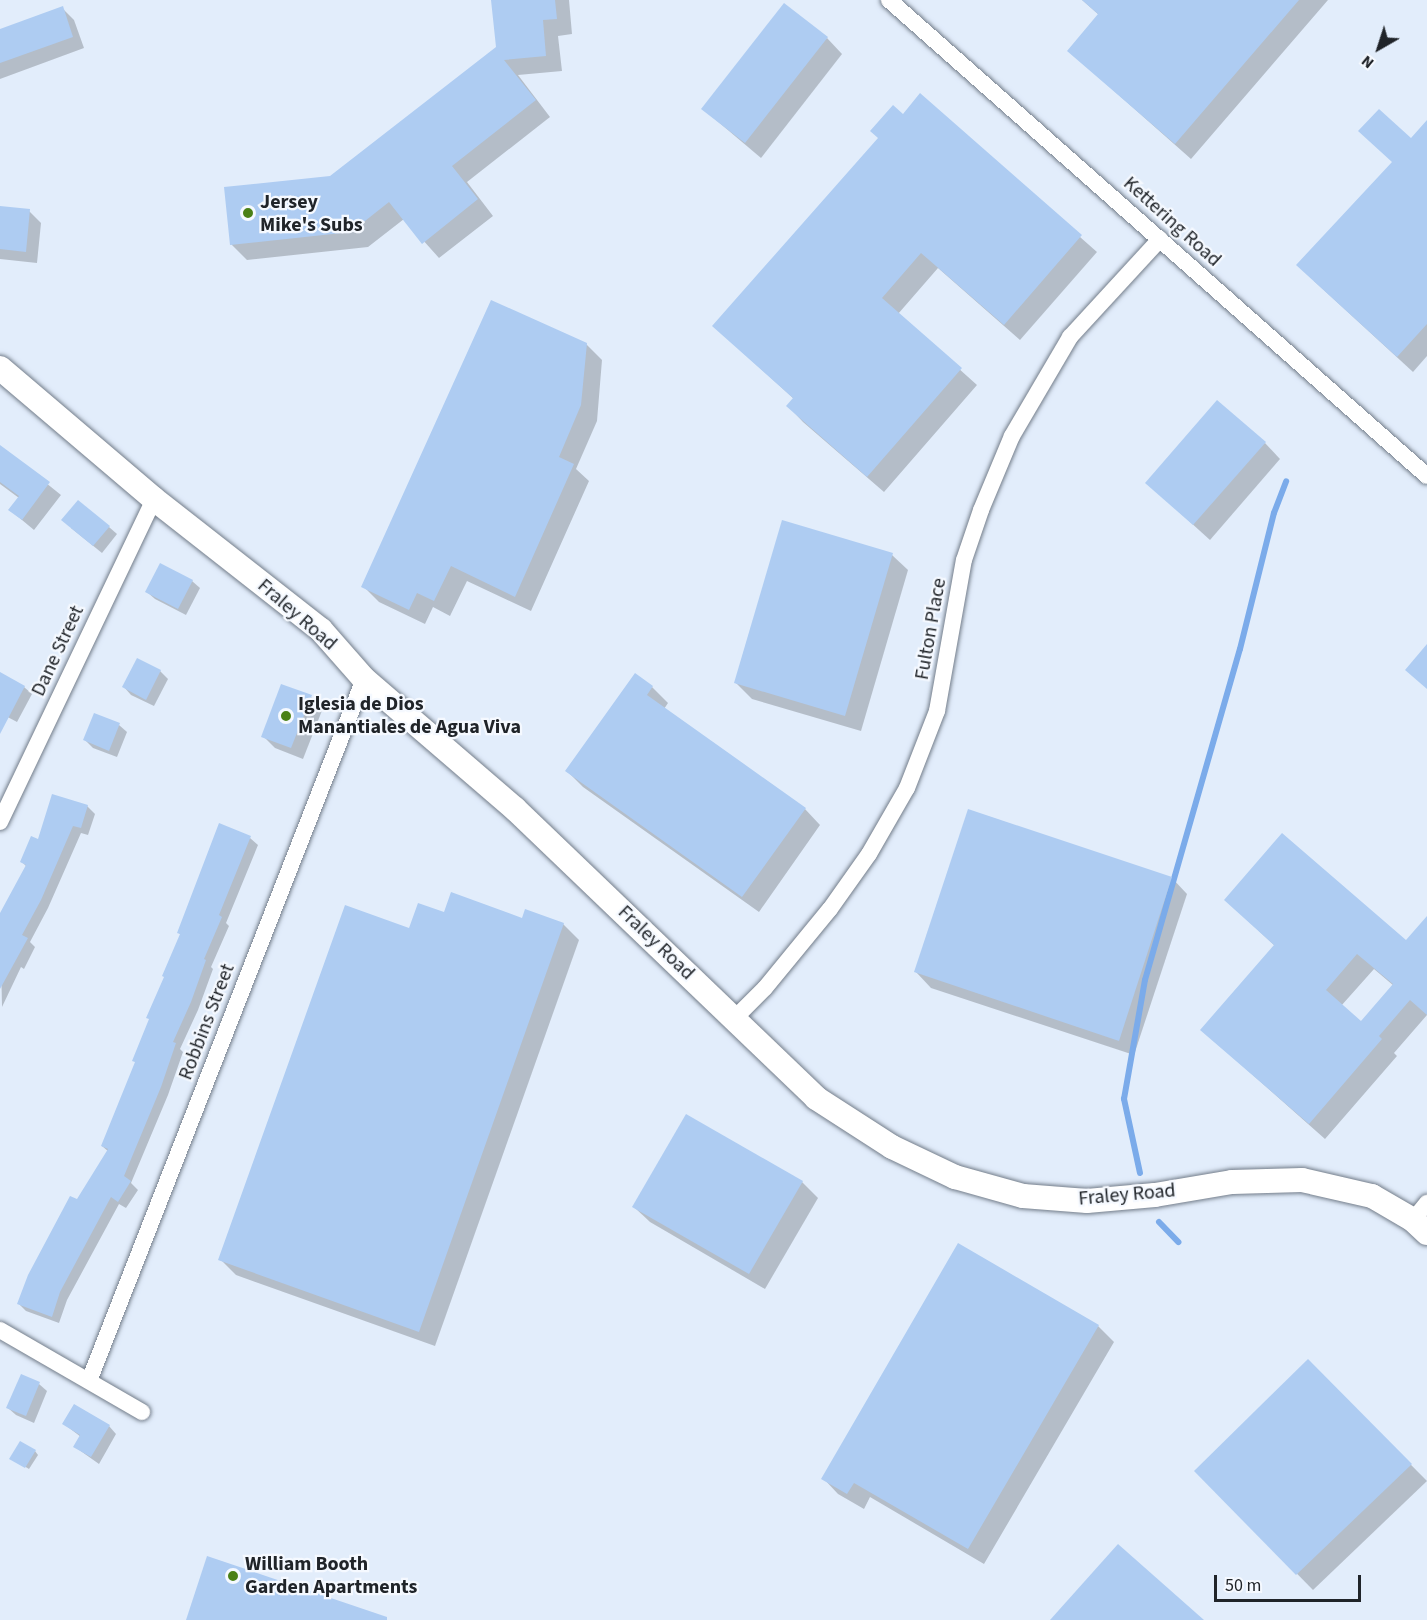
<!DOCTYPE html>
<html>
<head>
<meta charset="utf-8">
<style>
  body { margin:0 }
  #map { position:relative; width:1427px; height:1620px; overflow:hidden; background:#e2edfb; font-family:"Source Sans 3",sans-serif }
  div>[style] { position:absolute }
  .shadow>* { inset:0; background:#0003 }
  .stream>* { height:6px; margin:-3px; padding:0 3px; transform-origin:3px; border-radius:3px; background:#7babea }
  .building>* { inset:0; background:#aeccf2 }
  .roads { filter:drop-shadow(0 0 2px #737d8a) drop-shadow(0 0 2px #737d8a) }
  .street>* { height:16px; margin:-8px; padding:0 8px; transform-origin:8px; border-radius:8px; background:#fff }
  .secondary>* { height:24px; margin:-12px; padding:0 12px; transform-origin:12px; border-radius:12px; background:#fff }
  .dots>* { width:16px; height:16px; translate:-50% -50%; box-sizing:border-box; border:3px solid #f5f9ff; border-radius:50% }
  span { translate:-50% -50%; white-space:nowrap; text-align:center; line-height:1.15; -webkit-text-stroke:4.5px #f5f9ff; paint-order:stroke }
  .poi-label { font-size:20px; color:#202429; font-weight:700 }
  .left { translate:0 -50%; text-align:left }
  .street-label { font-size:20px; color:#202429 }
  .north { position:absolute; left:1349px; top:18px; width:60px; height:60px; -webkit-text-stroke:4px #f5f9ff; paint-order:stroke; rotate:219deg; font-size:16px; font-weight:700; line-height:24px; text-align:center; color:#202429 }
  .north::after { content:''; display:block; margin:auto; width:21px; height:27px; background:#202429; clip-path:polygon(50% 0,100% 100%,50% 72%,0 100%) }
  .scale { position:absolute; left:1214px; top:1575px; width:147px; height:27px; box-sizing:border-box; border:3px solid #202429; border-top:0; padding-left:8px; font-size:18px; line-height:21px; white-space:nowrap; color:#202429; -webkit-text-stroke:4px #f5f9ff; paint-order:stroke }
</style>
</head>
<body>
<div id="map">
  <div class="shadow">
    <i style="clip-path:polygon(493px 0,569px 0,572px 34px,558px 36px,562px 71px,518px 75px,550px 117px,467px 182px,493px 216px,439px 258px,404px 219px,368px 247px,247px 260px,231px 244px,330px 177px,498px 47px)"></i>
    <i style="clip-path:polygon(1082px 0,1328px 0,1191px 159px,1069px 51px,1099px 15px)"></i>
    <i style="clip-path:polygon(62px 8px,74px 20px,84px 48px,0 79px,0 30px)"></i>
    <i style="clip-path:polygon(827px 38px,842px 54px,761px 158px,703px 109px)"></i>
    <i style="clip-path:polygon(920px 96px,1097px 252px,1020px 340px,938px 268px,898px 314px,977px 385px,884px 492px,803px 422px,788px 406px,794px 399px,714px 326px)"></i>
    <i style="clip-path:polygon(1427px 123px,1427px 356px,1413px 372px,1314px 281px,1393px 162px)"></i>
    <i style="clip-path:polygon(0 208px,29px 211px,41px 223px,37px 263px,0 259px)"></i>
    <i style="clip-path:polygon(586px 344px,602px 360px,597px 421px,576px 469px,589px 481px,531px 611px,467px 581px,450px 616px,433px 607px,425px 624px,379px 602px,363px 586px)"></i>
    <i style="clip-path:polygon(1265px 443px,1280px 459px,1210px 540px,1147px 483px)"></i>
    <i style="clip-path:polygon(0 446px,61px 495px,34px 530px,10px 510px,19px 498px,0 484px)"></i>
    <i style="clip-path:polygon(109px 527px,117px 534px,102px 553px,71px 528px)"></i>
    <i style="clip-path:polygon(892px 555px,908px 570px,861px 731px,752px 699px,736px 683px)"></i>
    <i style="clip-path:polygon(192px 581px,200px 588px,186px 615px,155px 599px,147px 592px)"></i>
    <i style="clip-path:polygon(160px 671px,168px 679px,154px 706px,131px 695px,124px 687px)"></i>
    <i style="clip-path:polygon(0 674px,24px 687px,32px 694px,17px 722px,0 713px)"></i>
    <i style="clip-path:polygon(652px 687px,668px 703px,664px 709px,805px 809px,820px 825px,759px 912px,583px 787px,567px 771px)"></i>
    <i style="clip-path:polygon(311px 697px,323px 708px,303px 759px,275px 748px,263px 736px)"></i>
    <i style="clip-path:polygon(119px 725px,127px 732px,117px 757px,93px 748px,85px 740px)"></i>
    <i style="clip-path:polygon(87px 806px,95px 814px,88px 835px,81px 833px,48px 908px,30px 942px,35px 947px,24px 969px,21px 967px,2px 1007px,0 915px,27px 867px,22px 862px,39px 841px)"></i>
    <i style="clip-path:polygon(250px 838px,258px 845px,226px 923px,229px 926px,211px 967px,213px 969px,198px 1010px,180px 1049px,183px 1052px,168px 1095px,131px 1183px,138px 1190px,126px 1208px,119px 1204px,67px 1300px,59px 1323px,26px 1311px,19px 1304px,109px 1152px,102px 1146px,137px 1063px,181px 935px,178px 932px)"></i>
    <i style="clip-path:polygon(1172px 878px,1187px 894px,1134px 1055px,931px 988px,916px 972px)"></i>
    <i style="clip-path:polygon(evenodd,1226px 900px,1406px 943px,1427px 918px,1427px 1015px,1394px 1053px,1397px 1056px,1325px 1139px,1202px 1030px,1275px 946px,1226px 900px,1374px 969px,1394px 986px,1361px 1023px,1341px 1006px,1374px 969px)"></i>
    <i style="clip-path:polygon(445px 914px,563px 924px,579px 940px,435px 1346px,236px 1275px,220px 1259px,410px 929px)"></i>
    <i style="clip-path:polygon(802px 1182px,818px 1198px,765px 1289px,650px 1222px,634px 1207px)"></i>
    <i style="clip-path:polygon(1098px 1326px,1114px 1342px,984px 1564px,870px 1497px,864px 1509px,838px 1494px,823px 1478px)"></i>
    <i style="clip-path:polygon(1308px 1361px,1427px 1481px,1313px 1590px,1196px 1471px)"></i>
    <i style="clip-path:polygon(39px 1384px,47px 1391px,34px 1423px,16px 1415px,8px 1408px)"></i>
    <i style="clip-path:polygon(64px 1424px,109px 1426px,116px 1434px,99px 1464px,75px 1447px,81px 1437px)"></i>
    <i style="clip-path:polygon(35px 1451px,38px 1455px,29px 1469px,13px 1459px)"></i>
  </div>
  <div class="stream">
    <i style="left:1140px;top:1173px;width:76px;rotate:-102.2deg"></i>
    <i style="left:1124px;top:1099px;width:121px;rotate:-80deg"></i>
    <i style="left:1145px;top:980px;width:344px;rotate:-74deg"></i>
    <i style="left:1240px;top:649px;width:140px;rotate:-76deg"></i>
    <i style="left:1274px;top:513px;width:34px;rotate:-69deg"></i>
    <i style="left:1159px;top:1222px;width:28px;rotate:46deg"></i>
  </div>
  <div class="building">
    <i style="clip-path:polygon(491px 0,555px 0,557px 19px,543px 20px,546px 56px,504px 60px,536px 100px,452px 166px,478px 199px,422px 244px,389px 202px,351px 232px,230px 245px,224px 187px,330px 176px,496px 47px)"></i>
    <i style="clip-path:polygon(1082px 0,1299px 0,1175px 144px,1067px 51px,1098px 14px)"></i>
    <i style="clip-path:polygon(784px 3px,828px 37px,745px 143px,701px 109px)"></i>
    <i style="clip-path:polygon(63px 6px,73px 37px,0 63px,0 29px)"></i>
    <i style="clip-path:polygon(920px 93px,1082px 235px,1004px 325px,921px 253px,882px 298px,962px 368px,867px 477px,786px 406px,793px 398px,712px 326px,878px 138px,870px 131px,893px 105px,903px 114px)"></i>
    <i style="clip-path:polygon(1379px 109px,1411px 138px,1427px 120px,1427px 324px,1397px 357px,1296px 265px,1392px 162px,1358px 131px)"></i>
    <i style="clip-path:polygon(0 206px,30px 209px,26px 252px,0 249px)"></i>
    <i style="clip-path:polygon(491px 300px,587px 343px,581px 405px,559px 457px,574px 464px,515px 597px,451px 566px,434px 601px,417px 593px,409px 610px,361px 587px)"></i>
    <i style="clip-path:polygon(1217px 400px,1266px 442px,1193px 525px,1145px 483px)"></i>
    <i style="clip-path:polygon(0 445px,50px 482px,22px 520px,8px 510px,19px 496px,0 482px)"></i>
    <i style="clip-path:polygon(78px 500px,110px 526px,93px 546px,61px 520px)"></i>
    <i style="clip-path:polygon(782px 520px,893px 553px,845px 716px,734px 683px)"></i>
    <i style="clip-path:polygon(160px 563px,193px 580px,178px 609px,145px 592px)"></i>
    <i style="clip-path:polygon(1427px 644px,1427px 689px,1405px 670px)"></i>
    <i style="clip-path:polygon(137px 658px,161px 670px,146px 700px,122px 687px)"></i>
    <i style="clip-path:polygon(0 672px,25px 686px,0 734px)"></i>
    <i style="clip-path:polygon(635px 673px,653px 686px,647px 695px,806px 808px,742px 897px,565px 771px)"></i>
    <i style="clip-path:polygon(281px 684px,312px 695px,291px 748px,261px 737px)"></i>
    <i style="clip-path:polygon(94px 713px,120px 723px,109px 751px,83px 740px)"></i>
    <i style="clip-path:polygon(52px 794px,88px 805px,81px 828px,73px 826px,41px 900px,22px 935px,28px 938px,0 989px,0 913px,26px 865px,20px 862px,31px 836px,38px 839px)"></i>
    <i style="clip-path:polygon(968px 809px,1172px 877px,1119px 1041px,914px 972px)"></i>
    <i style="clip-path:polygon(219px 823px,251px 836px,219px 915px,222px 917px,204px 959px,206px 960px,191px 1002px,173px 1042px,176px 1043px,161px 1087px,124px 1176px,131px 1181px,118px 1202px,111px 1197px,60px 1292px,52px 1317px,17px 1304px,28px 1275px,70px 1196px,77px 1199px,108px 1149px,101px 1146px,135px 1062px,132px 1061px,149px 1019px,146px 1018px,164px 977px,162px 976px,180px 934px,177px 933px)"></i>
    <i style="clip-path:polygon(evenodd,1282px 833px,1406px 940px,1427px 916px,1427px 1015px,1410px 1000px,1379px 1036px,1382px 1039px,1309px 1124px,1200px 1030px,1274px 945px,1224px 900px,1282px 833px,1357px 954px,1393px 984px,1361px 1021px,1326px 990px,1357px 954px)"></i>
    <i style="clip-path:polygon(451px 892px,522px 918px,525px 909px,564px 923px,419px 1332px,218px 1260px,345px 905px,409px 928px,418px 903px,444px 912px)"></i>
    <i style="clip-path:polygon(686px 1114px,803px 1181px,749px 1274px,632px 1207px)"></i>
    <i style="clip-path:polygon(958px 1243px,1099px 1325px,968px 1549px,854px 1483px,847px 1494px,821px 1479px)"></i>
    <i style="clip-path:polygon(1308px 1359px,1412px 1464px,1296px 1575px,1194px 1471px)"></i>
    <i style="clip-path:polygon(21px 1374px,40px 1382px,26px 1416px,6px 1408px)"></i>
    <i style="clip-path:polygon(74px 1404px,110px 1425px,91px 1457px,73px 1447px,80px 1435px,62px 1424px)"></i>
    <i style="clip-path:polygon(20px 1441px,36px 1450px,25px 1468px,9px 1459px)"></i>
    <i style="clip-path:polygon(1118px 1544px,1204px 1620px,1050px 1620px)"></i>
    <i style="clip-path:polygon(207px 1556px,387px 1617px,387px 1620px,186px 1620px)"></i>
  </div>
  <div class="roads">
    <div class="street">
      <i style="left:889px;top:0;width:718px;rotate:41.5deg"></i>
      <i style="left:0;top:822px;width:358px;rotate:-64.5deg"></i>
      <i style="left:733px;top:1020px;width:45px;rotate:-45deg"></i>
      <i style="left:765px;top:988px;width:102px;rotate:-50.6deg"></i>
      <i style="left:830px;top:909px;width:67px;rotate:-54.7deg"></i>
      <i style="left:869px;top:854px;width:76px;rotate:-60.1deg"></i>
      <i style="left:907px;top:788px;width:83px;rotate:-68.7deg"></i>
      <i style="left:937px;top:711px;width:153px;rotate:-79.9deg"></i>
      <i style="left:964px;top:560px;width:53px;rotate:-71.2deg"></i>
      <i style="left:981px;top:510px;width:80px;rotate:-67.3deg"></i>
      <i style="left:1012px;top:436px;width:115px;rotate:-59.6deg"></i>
      <i style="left:1070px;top:337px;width:133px;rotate:-47.4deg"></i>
      <i style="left:1413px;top:1220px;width:22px;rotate:-51deg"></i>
      <i style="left:0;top:1330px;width:164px;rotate:30deg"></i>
      <i style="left:89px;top:1381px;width:754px;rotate:-68.61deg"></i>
    </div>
    <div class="secondary">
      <i style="left:0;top:368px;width:202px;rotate:40.4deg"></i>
      <i style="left:154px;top:499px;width:212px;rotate:38.1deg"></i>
      <i style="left:321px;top:630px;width:65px;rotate:48.7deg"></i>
      <i style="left:364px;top:679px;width:199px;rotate:40.7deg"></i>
      <i style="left:515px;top:809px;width:417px;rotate:43.8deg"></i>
      <i style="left:816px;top:1098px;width:90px;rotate:32.8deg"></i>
      <i style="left:892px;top:1147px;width:70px;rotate:25.5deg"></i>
      <i style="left:955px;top:1177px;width:71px;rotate:15.6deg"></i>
      <i style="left:1023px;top:1196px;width:64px;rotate:4.5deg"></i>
      <i style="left:1087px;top:1201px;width:68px;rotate:-5deg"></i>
      <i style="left:1155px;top:1195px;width:78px;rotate:-9.6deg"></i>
      <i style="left:1232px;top:1182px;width:70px;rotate:-1.6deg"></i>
      <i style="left:1302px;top:1180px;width:72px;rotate:12.9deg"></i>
      <i style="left:1372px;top:1196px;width:48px;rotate:30.3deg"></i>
      <i style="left:1413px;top:1220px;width:19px;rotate:43deg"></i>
    </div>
  </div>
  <div class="dots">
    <i style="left:248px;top:213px;background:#4a8016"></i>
    <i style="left:286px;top:716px;background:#4a8016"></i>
    <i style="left:233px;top:1576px;background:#4a8016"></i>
  </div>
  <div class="poi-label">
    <span class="left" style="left:260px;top:214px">Jersey<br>Mike's Subs</span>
    <span class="left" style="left:298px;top:716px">Iglesia de Dios<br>Manantiales de Agua Viva</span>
    <span class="left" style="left:245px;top:1576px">William Booth<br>Garden Apartments</span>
  </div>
  <div class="street-label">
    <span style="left:1172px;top:222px;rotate:42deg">Kettering Road</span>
    <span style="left:297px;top:615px;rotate:41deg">Fraley Road</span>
    <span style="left:931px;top:629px;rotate:-80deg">Fulton Place</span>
    <span style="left:58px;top:651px;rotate:-65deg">Dane Street</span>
    <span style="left:656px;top:943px;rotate:44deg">Fraley Road</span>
    <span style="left:207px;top:1022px;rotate:-69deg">Robbins Street</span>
    <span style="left:1127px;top:1195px;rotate:-5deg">Fraley Road</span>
  </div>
  <div class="north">N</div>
  <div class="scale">50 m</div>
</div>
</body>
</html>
